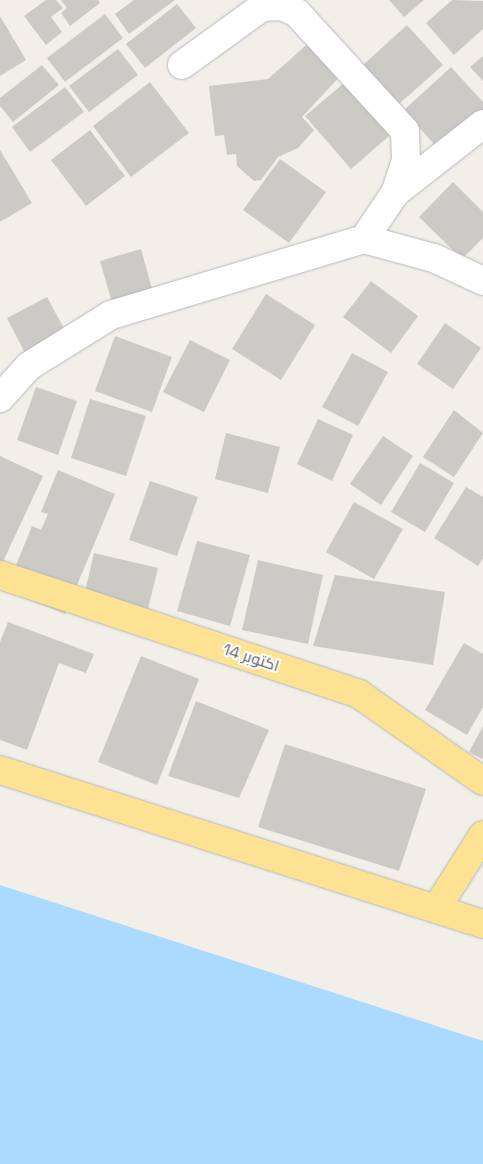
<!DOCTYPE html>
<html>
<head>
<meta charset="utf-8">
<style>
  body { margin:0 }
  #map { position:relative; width:483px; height:1164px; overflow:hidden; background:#f1efe8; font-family:"Space Grotesk",Cairo,sans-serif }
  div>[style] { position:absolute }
  .water>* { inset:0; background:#aadaff }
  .building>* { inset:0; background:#cccac5 }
  .roads { filter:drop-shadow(0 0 1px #b5b8bc) drop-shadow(0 0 1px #b5b8bc) }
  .street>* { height:28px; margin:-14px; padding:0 14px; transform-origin:14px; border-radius:14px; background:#fff }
  .highway>* { height:28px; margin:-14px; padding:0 14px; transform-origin:14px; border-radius:14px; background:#fde293 }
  span { translate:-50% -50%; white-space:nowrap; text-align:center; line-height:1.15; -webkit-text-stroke:4px #fff; paint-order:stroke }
  .street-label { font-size:16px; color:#5f6368 }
</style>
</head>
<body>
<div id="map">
  <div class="water">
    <i style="clip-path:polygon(0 885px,483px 1041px,483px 1164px,0 1164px)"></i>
  </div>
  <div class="building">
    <i style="clip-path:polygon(46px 0,56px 0,63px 8px,51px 17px,62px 32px,46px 45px,24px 16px)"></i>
    <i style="clip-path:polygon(61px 0,98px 0,100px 3px,70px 26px,61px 13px,67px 8px)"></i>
    <i style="clip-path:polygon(134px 0,175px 0,129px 34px,115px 14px)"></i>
    <i style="clip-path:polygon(389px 0,424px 0,404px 17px)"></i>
    <i style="clip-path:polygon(452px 0,483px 1px,483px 29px,454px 55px,426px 23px)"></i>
    <i style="clip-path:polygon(177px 4px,196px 28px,145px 68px,126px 44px)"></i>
    <i style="clip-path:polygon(105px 14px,123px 38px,65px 82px,47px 58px)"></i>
    <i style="clip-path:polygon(0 16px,26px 60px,0 76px)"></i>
    <i style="clip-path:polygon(407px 25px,443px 65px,399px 104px,363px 65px)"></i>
    <i style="clip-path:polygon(311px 41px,343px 73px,302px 117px,314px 130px,298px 148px,278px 157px,261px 180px,254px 181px,237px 166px,236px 154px,227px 155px,224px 135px,215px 136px,209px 86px,268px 79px)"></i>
    <i style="clip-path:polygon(118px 49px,138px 75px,89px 112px,69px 86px)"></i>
    <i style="clip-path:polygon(483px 56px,483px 81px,470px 67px)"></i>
    <i style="clip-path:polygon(42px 65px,59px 85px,13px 122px,0 106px,0 98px)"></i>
    <i style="clip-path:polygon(451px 67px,483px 102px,483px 112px,440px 151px,404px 110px)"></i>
    <i style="clip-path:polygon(350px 78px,396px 130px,351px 169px,305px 116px)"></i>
    <i style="clip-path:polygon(150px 82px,189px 133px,131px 177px,93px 126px)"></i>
    <i style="clip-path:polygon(65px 87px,84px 112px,30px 152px,12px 127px)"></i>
    <i style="clip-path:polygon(90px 130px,125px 176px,86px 206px,51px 160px)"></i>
    <i style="clip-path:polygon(0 150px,32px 203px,0 222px)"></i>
    <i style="clip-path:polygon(280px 159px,326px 192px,289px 243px,243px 210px)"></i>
    <i style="clip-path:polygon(453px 182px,483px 212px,483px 238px,462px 259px,419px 217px)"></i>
    <i style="clip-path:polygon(141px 249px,154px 296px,114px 309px,100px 261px)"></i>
    <i style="clip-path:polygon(371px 281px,418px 316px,391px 353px,343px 317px)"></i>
    <i style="clip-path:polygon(266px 294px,315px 325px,281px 380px,232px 349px)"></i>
    <i style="clip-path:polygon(47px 297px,67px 334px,26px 355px,7px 318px)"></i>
    <i style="clip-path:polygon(445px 323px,481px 348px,453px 389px,417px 364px)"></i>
    <i style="clip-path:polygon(115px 336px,172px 357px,152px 412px,95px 391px)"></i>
    <i style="clip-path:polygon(190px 340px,230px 360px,204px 412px,163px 392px)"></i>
    <i style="clip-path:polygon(352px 353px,388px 372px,358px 426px,322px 407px)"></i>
    <i style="clip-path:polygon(36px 387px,77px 401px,58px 455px,17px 440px)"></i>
    <i style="clip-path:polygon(90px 399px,146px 416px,126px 476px,71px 458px)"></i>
    <i style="clip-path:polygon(454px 410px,483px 433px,454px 477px,423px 457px)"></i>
    <i style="clip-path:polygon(318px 419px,353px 435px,332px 481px,297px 464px)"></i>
    <i style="clip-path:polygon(226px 433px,280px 447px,268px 493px,215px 479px)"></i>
    <i style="clip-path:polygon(383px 436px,413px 456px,381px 505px,350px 484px)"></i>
    <i style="clip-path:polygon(0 456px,43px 476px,0 568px)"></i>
    <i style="clip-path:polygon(420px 463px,454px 483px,425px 532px,391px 512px)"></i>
    <i style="clip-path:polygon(58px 470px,115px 494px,65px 614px,15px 594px,12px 575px,32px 526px,41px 530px,48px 514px,41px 512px)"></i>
    <i style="clip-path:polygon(150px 481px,198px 497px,177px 556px,129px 540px)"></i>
    <i style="clip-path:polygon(466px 487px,483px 497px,483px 558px,478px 566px,434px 538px)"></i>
    <i style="clip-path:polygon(354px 502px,403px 529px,374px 579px,326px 552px)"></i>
    <i style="clip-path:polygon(197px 541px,250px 555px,230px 626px,177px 611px)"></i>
    <i style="clip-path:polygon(94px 553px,158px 568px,143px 629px,80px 613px)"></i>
    <i style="clip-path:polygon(258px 560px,323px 575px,308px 644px,242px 630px)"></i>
    <i style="clip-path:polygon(335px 575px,445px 592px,433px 665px,313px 646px)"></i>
    <i style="clip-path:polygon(8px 622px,94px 654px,86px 673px,59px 663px,27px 750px,0 740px,0 642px)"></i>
    <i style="clip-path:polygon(464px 643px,483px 654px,483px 707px,467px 735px,425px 710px)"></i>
    <i style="clip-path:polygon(141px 656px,199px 679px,157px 785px,98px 762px)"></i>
    <i style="clip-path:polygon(196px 701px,269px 730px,239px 798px,168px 776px)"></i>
    <i style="clip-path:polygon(483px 726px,483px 759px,469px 752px)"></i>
    <i style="clip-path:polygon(285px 744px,426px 789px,399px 871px,258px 827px)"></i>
  </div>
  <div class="roads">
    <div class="street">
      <i style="left:182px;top:65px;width:99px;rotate:-35.9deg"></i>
      <i style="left:262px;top:7px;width:20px;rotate:-3deg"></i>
      <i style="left:282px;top:6px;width:17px;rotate:25deg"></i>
      <i style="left:297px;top:13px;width:160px;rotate:47.5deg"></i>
      <i style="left:405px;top:131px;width:29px;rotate:88deg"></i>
      <i style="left:406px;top:160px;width:35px;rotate:108deg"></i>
      <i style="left:364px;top:239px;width:55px;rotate:-56deg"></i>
      <i style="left:395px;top:193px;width:112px;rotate:-38.1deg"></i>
      <i style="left:0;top:398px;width:43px;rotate:-47.8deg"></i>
      <i style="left:29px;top:366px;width:97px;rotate:-31.9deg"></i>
      <i style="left:111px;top:315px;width:264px;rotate:-16.7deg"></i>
      <i style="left:364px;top:239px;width:73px;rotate:15.2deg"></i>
      <i style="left:434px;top:258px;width:54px;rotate:25.1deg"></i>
    </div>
    <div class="highway">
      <i style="left:0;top:575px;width:378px;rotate:18.3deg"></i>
      <i style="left:359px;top:694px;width:151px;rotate:35.1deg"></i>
      <i style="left:0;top:770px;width:507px;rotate:17.68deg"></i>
      <i style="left:438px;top:906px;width:84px;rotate:-57.6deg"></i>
    </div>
  </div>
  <div class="street-label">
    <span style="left:251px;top:658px;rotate:18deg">14 اكتوبر</span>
  </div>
</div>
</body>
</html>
